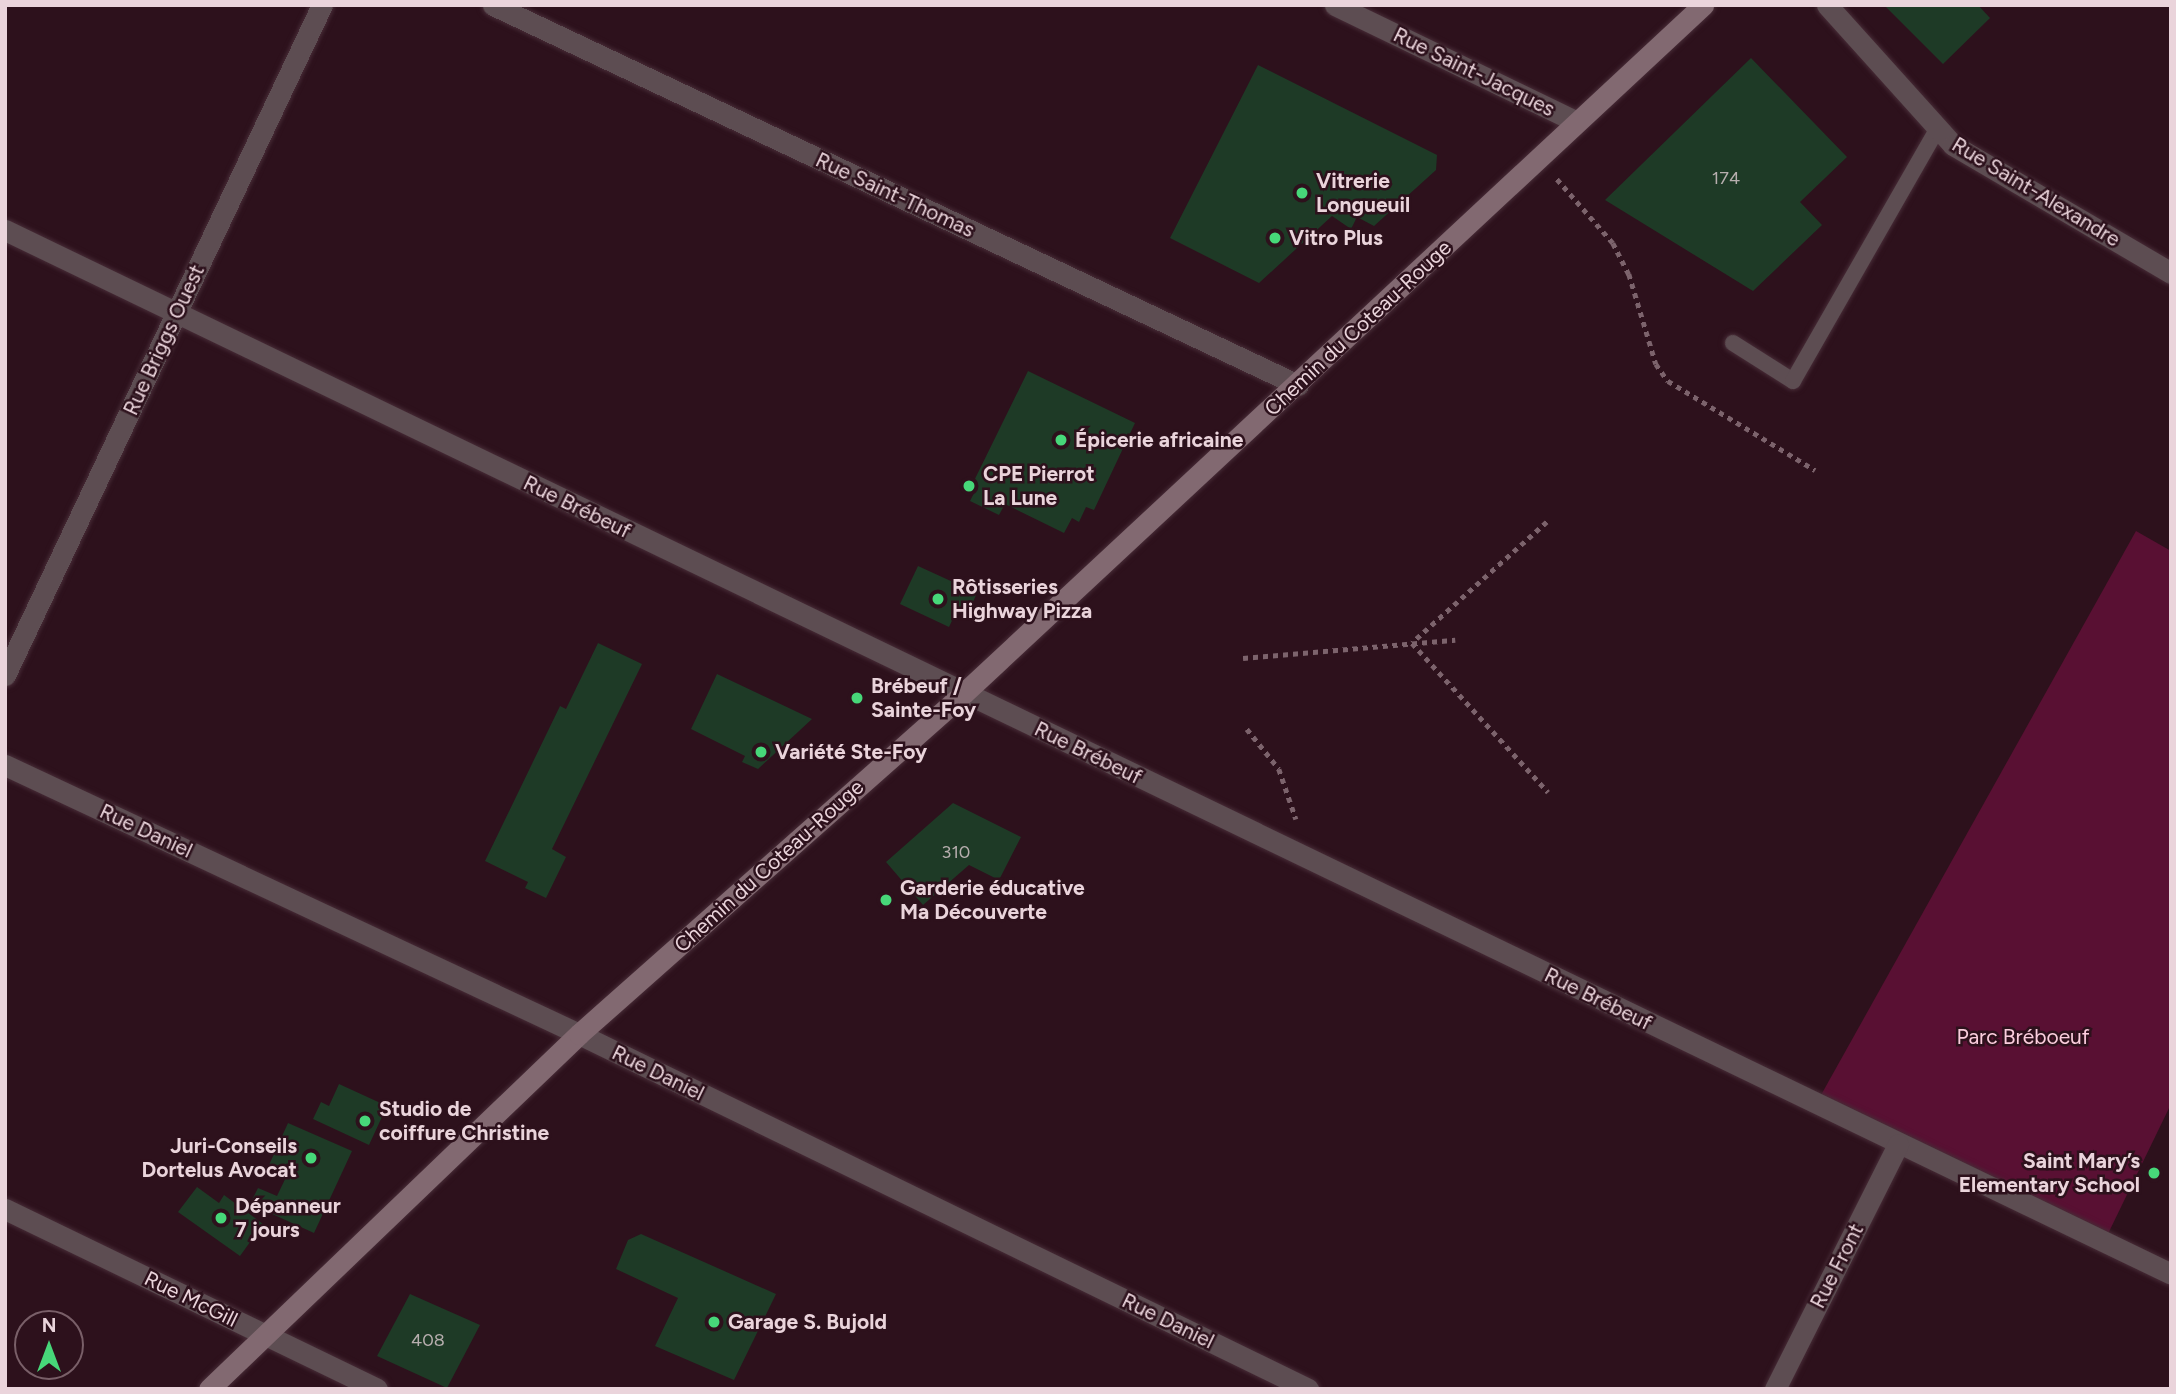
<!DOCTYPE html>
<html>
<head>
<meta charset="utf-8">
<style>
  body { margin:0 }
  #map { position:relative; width:2176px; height:1394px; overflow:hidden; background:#2d111c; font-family:Figtree,sans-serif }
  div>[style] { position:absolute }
  .green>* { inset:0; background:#591033 }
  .building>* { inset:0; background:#1e3a26 }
  .path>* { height:4.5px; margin-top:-2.25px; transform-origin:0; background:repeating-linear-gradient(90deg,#7c636c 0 5px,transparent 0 10px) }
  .roads { filter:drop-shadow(0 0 2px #472c37) drop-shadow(0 0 2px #472c37) }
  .lane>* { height:16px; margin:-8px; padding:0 8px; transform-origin:8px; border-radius:8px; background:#5d4d52 }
  .street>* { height:21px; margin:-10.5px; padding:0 10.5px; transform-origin:10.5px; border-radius:10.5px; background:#5d4d52 }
  .secondary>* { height:21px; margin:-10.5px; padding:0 10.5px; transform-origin:10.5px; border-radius:10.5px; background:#826971 }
  .dots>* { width:19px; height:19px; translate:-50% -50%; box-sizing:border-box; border:4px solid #2d111c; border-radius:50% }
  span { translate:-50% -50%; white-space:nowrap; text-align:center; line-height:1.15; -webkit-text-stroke:5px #2d111c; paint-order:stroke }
  .number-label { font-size:18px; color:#b7aeae }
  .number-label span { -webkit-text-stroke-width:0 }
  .street-label { font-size:21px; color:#ead4db }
  .poi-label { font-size:21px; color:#ead4db; font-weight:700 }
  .left { translate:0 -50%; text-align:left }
  .right { translate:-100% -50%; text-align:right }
  .park-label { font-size:21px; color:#fbcddd }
  .frame { position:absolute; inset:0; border:7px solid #ead4db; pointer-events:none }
  .north { position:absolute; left:14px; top:1310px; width:70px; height:70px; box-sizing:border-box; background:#2d111c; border:2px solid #795f68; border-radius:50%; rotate:0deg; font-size:19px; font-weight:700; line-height:28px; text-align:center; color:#ead4db }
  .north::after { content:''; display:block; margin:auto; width:24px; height:32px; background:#47d779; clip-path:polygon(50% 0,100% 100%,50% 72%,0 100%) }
</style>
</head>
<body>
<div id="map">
  <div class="green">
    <i style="clip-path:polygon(2136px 531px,2171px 551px,2171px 1104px,2104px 1242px,1816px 1104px)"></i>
  </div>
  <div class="building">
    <i style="clip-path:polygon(1884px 5px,1978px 5px,1990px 18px,1943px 64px)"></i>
    <i style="clip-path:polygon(1751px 58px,1847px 157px,1800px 202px,1822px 225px,1753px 291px,1605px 200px)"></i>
    <i style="clip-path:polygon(1258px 65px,1437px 155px,1436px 170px,1374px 226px,1357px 217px,1351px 229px,1332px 216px,1259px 283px,1170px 238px)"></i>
    <i style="clip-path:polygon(1028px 371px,1135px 423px,1094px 510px,1086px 507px,1079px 522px,1072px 518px,1064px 533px,1005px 504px,999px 515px,970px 501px,974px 493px,969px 491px)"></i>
    <i style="clip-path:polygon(918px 566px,977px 593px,967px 615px,957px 610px,949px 627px,900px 604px)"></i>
    <i style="clip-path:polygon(598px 643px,642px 664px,552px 849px,566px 857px,546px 898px,525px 888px,528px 882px,485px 861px,560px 706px,566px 709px)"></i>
    <i style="clip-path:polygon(717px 674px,812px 719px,758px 769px,742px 762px,745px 756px,691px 729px)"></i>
    <i style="clip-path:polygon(953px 803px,1021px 837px,999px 880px,969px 865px,923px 905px,886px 862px)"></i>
    <i style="clip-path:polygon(339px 1084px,387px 1106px,369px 1145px,313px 1119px,321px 1102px,329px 1106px)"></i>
    <i style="clip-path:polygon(288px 1123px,352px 1151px,314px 1233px,250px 1204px,258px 1188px,277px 1196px,288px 1173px,269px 1165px)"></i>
    <i style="clip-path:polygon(197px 1187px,219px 1203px,224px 1195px,263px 1224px,240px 1256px,178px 1212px)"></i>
    <i style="clip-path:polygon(641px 1234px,776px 1294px,734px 1380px,655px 1346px,678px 1298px,616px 1269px,628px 1240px)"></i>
    <i style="clip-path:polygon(410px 1294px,480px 1325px,447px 1388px,377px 1356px)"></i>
  </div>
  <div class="path">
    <i style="left:1557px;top:179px;width:85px;rotate:48.8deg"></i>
    <i style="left:1613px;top:243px;width:35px;rotate:63deg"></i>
    <i style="left:1629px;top:274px;width:94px;rotate:73.3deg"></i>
    <i style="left:1656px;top:364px;width:21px;rotate:55deg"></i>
    <i style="left:1668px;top:381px;width:172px;rotate:31.2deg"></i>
    <i style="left:1547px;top:522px;width:181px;rotate:138.1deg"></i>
    <i style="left:1412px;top:643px;width:202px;rotate:47.6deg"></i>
    <i style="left:1243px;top:658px;width:213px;rotate:-4.9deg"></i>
    <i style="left:1247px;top:729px;width:51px;rotate:51.3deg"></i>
    <i style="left:1279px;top:769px;width:53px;rotate:71.2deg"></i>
  </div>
  <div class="roads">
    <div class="lane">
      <i style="left:1733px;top:343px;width:71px;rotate:32.3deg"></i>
      <i style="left:1793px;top:381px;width:292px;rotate:-60.2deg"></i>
    </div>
    <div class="street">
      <i style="left:493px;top:5px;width:890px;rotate:25.27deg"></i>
      <i style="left:1335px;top:5px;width:267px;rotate:25.8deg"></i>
      <i style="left:1827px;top:5px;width:188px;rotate:48deg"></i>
      <i style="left:1953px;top:145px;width:253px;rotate:30.4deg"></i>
      <i style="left:5px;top:230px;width:2404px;rotate:25.73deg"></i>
      <i style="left:5px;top:675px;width:741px;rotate:-64.68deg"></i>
      <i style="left:5px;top:765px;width:634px;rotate:25.11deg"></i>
      <i style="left:579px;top:1034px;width:811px;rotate:25.96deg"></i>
      <i style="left:5px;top:1209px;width:413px;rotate:25.8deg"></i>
      <i style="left:1775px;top:1389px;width:274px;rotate:-63.3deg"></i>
    </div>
    <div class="secondary">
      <i style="left:209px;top:1389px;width:513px;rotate:-43.81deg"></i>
      <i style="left:579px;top:1034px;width:514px;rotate:-41.53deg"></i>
      <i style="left:964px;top:693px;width:1010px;rotate:-42.95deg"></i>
    </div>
  </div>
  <div class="dots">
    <i style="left:1302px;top:193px;background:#47d779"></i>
    <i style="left:1275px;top:238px;background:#47d779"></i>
    <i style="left:1061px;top:440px;background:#47d779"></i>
    <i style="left:969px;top:486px;background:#47d779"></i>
    <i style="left:938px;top:599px;background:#47d779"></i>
    <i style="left:857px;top:698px;background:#47d779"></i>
    <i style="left:761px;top:752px;background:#47d779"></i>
    <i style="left:886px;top:900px;background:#47d779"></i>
    <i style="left:365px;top:1121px;background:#47d779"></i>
    <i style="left:311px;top:1158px;background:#47d779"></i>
    <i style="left:2154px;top:1173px;background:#47d779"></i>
    <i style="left:221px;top:1218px;background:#47d779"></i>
    <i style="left:714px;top:1322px;background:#47d779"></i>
  </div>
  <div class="number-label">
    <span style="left:1726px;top:178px">174</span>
    <span style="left:956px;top:852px">310</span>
    <span style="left:428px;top:1340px">408</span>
  </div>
  <div class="street-label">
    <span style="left:1474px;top:72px;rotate:26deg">Rue Saint-Jacques</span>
    <span style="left:2036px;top:192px;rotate:31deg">Rue Saint-Alexandre</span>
    <span style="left:895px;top:195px;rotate:25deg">Rue Saint-Thomas</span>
    <span style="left:1358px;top:328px;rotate:-43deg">Chemin du Coteau-Rouge</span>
    <span style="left:164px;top:340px;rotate:-65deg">Rue Briggs Ouest</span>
    <span style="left:577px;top:507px;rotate:26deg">Rue Brébeuf</span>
    <span style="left:1088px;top:753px;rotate:26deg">Rue Brébeuf</span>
    <span style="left:146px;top:831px;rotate:25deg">Rue Daniel</span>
    <span style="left:769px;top:866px;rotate:-42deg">Chemin du Coteau-Rouge</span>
    <span style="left:1598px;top:999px;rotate:26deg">Rue Brébeuf</span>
    <span style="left:658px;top:1073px;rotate:26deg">Rue Daniel</span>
    <span style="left:1837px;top:1266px;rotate:-63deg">Rue Front</span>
    <span style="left:191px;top:1299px;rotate:26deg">Rue McGill</span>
    <span style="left:1168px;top:1321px;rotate:26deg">Rue Daniel</span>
  </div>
  <div class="poi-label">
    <span class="left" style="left:1316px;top:193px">Vitrerie<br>Longueuil</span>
    <span class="left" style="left:1289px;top:238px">Vitro Plus</span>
    <span class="left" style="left:1075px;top:440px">Épicerie africaine</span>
    <span class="left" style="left:983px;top:486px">CPE Pierrot<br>La Lune</span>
    <span class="left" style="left:952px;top:599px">Rôtisseries<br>Highway Pizza</span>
    <span class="left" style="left:871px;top:698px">Brébeuf /<br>Sainte-Foy</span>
    <span class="left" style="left:775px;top:752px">Variété Ste-Foy</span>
    <span class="left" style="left:900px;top:900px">Garderie éducative<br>Ma Découverte</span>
    <span class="left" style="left:379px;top:1121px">Studio de<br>coiffure Christine</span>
    <span class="right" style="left:297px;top:1158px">Juri-Conseils<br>Dortelus Avocat</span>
    <span class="right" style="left:2140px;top:1173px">Saint Mary’s<br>Elementary School</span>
    <span class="left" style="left:235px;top:1218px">Dépanneur<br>7 jours</span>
    <span class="left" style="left:728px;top:1322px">Garage S. Bujold</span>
  </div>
  <div class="park-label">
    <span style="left:2023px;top:1037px">Parc Bréboeuf</span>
  </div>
  <div class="frame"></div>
  <div class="north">N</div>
</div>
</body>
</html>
